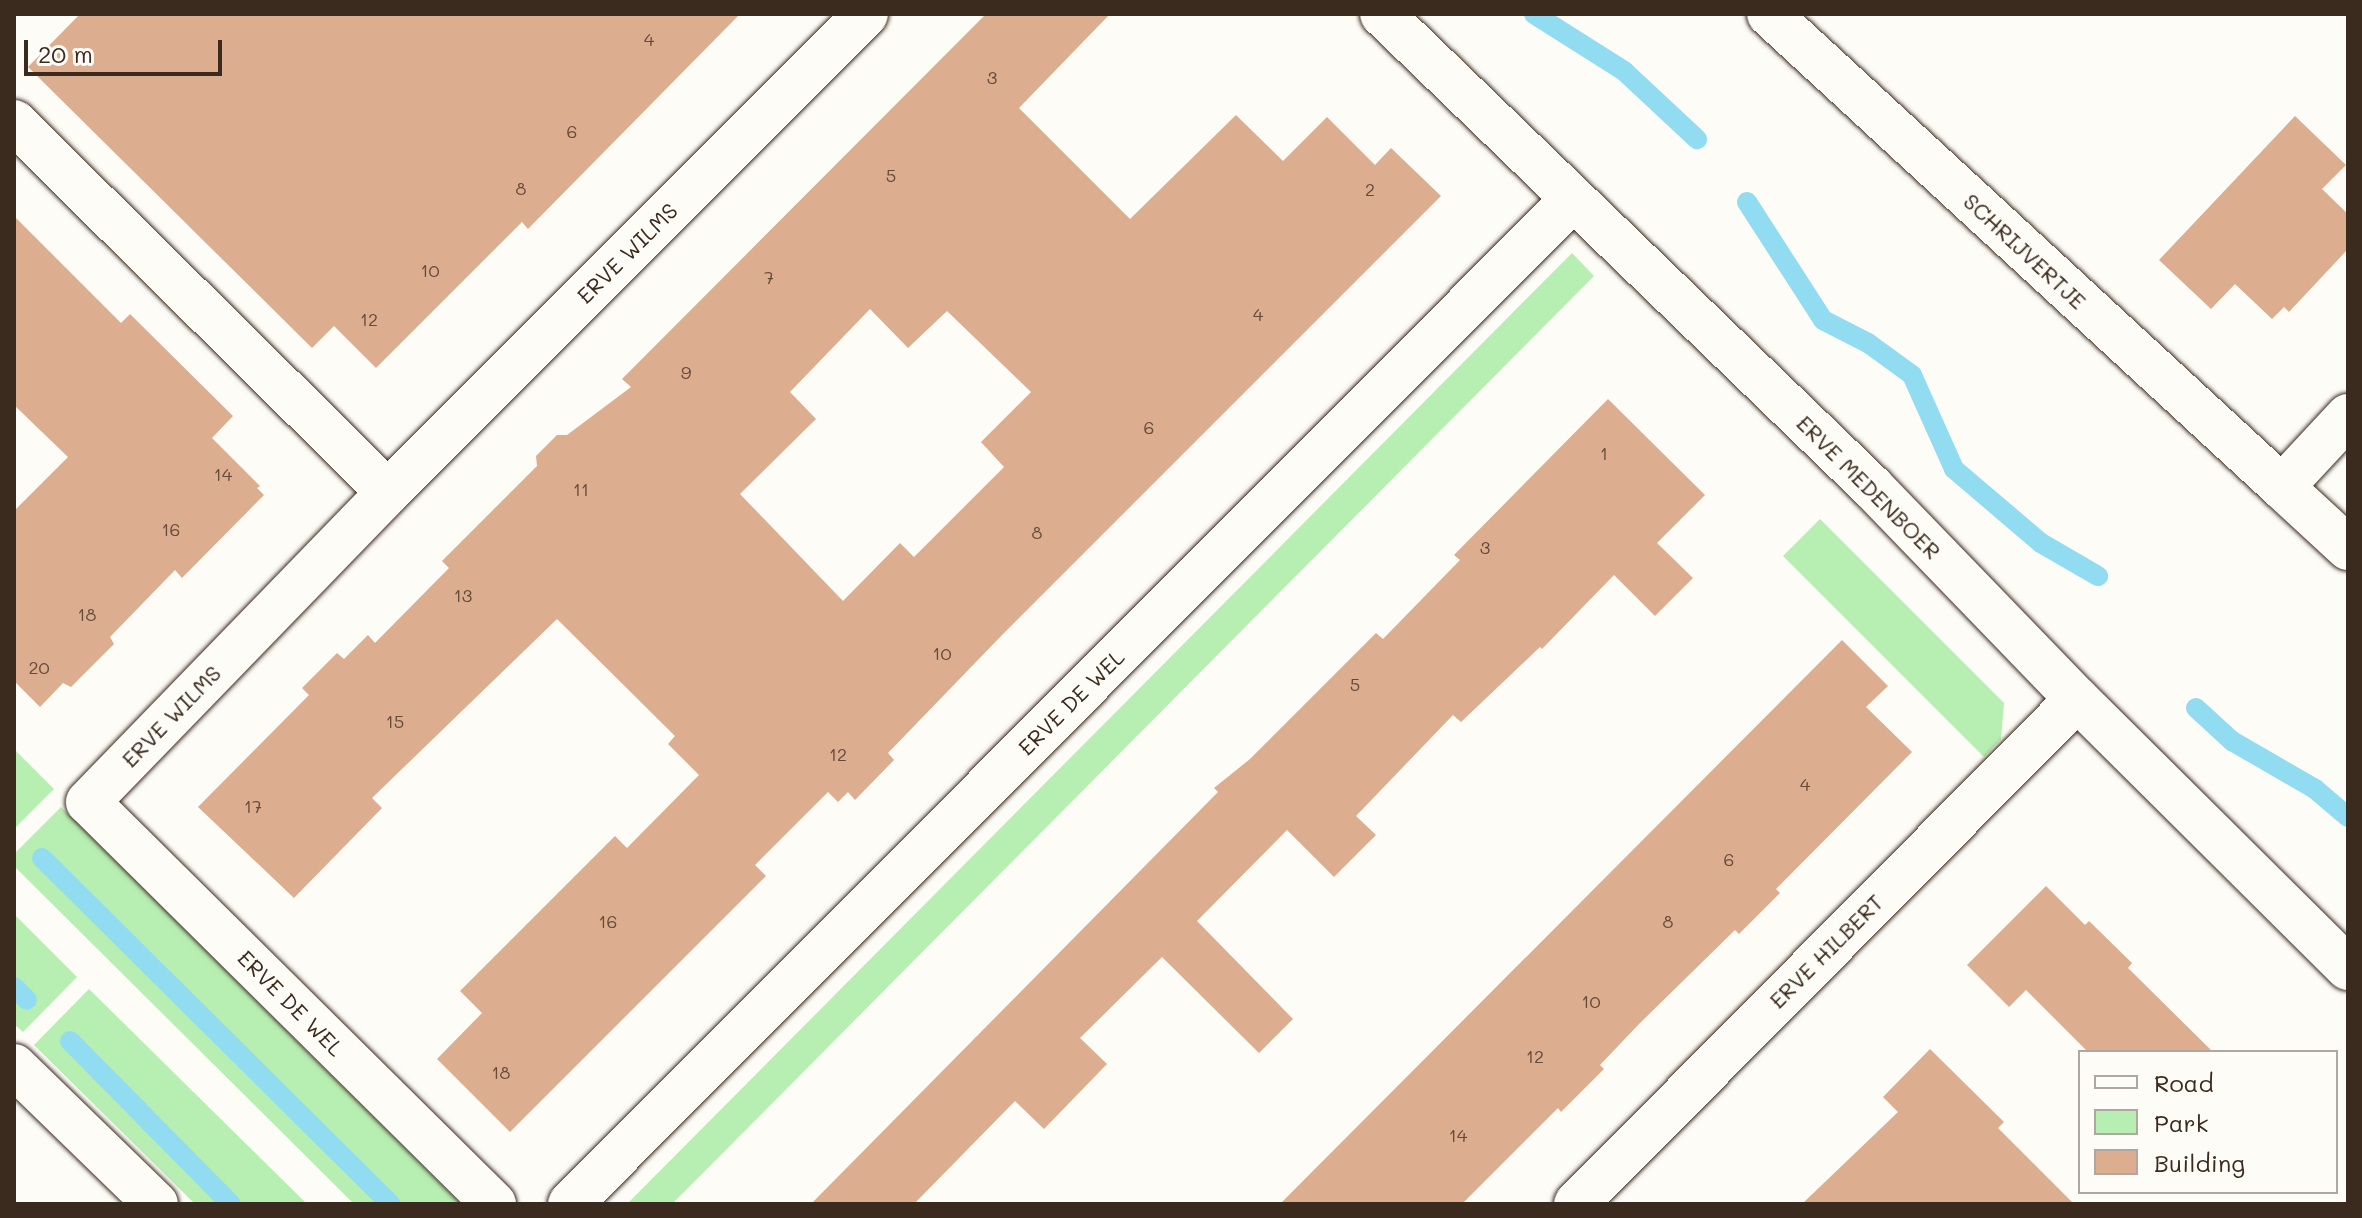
<!DOCTYPE html>
<html>
<head>
<meta charset="utf-8">
<style>
  body { margin:0 }
  #map { position:relative; width:2362px; height:1218px; overflow:hidden; background:#fdfcf7; font-family:Mali,sans-serif }
  div>[style] { position:absolute }
  .green>* { inset:0; background:#b7eeb1 }
  .stream>* { height:20px; margin:-10px; padding:0 10px; transform-origin:10px; border-radius:10px; background:#91dcf1 }
  .building>* { inset:0; background:#ddad8f }
  .roads { filter:drop-shadow(0 0 2px #3b2a1e) drop-shadow(0 0 2px #3b2a1e) }
  .street>* { height:44px; margin:-22px; padding:0 22px; transform-origin:22px; border-radius:22px; background:#fdfcf7 }
  span { translate:-50% -50%; white-space:nowrap; text-align:center; line-height:1.15; -webkit-text-stroke:6px #fdfcf7; paint-order:stroke }
  .number-label { font-size:18px; color:#644b3a }
  .number-label span { -webkit-text-stroke-width:0 }
  .street-label { font-size:22px; color:#3b2a1e }
  .frame { position:absolute; inset:0; border:16px solid #3b2a1e; pointer-events:none }
  .legend { position:absolute; left:2078px; top:1050px; width:260px; height:144px; box-sizing:border-box; background:#fdfcf7; border:2px solid #afa8a0; margin:0; padding:10px 14px; list-style:none; font-size:24px; color:#3b2a1e }
  .legend li { display:flex; align-items:center; gap:16px; height:40px }
  .legend b { width:40px; border:2px solid #afa8a0 }
  .scale { position:absolute; left:24px; top:40px; width:198px; height:36px; box-sizing:border-box; border:4px solid #3b2a1e; border-top:0; padding-left:10px; font-size:24px; line-height:28px; white-space:nowrap; color:#3b2a1e; -webkit-text-stroke:6px #fdfcf7; paint-order:stroke }
</style>
</head>
<body>
<div id="map">
  <div class="green">
    <i style="clip-path:polygon(1572px 253px,1594px 276px,672px 1204px,627px 1204px)"></i>
    <i style="clip-path:polygon(1820px 519px,2004px 703px,2001px 739px,1984px 757px,1783px 556px)"></i>
    <i style="clip-path:polygon(14px 749px,54px 789px,14px 829px)"></i>
    <i style="clip-path:polygon(61px 807px,461px 1204px,354px 1204px,14px 866px,14px 854px)"></i>
    <i style="clip-path:polygon(14px 914px,77px 977px,23px 1032px,14px 1024px)"></i>
    <i style="clip-path:polygon(89px 989px,307px 1204px,195px 1204px,34px 1045px)"></i>
  </div>
  <div class="stream">
    <i style="left:1534px;top:14px;width:107px;rotate:32.3deg"></i>
    <i style="left:1624px;top:71px;width:100px;rotate:43deg"></i>
    <i style="left:1747px;top:202px;width:140px;rotate:57.2deg"></i>
    <i style="left:1823px;top:320px;width:51px;rotate:27.1deg"></i>
    <i style="left:1868px;top:343px;width:54px;rotate:36deg"></i>
    <i style="left:1912px;top:375px;width:103px;rotate:65.9deg"></i>
    <i style="left:1954px;top:469px;width:114px;rotate:40.4deg"></i>
    <i style="left:2041px;top:543px;width:66px;rotate:30.1deg"></i>
    <i style="left:2196px;top:708px;width:49px;rotate:42.5deg"></i>
    <i style="left:2232px;top:741px;width:96px;rotate:30deg"></i>
    <i style="left:2315px;top:789px;width:43px;rotate:40.3deg"></i>
    <i style="left:42px;top:858px;width:491px;rotate:44.8deg"></i>
    <i style="left:14px;top:987px;width:18px;rotate:45deg"></i>
    <i style="left:70px;top:1041px;width:229px;rotate:45.4deg"></i>
  </div>
  <div class="building">
    <i style="clip-path:polygon(80px 14px,740px 14px,528px 229px,522px 222px,376px 368px,334px 326px,312px 348px,28px 67px)"></i>
    <i style="clip-path:polygon(evenodd,986px 14px,1110px 14px,1019px 108px,1130px 219px,1236px 115px,1283px 161px,1327px 117px,1375px 165px,1391px 148px,1441px 196px,1003px 634px,888px 753px,894px 760px,855px 800px,848px 792px,838px 802px,828px 792px,755px 865px,766px 876px,510px 1132px,437px 1059px,482px 1013px,460px 991px,615px 836px,627px 848px,699px 775px,668px 744px,675px 736px,557px 619px,372px 798px,382px 808px,294px 898px,198px 807px,309px 695px,302px 688px,337px 653px,344px 659px,368px 635px,375px 643px,449px 568px,442px 561px,537px 466px,536px 456px,557px 435px,567px 435px,631px 387px,622px 379px,986px 14px,870px 309px,908px 348px,947px 311px,1031px 392px,981px 442px,1004px 467px,914px 557px,900px 543px,843px 601px,740px 494px,816px 419px,790px 392px,870px 309px)"></i>
    <i style="clip-path:polygon(2295px 116px,2346px 165px,2322px 189px,2348px 214px,2348px 249px,2289px 312px,2284px 307px,2272px 319px,2235px 284px,2211px 309px,2159px 260px)"></i>
    <i style="clip-path:polygon(14px 216px,121px 323px,130px 314px,233px 416px,212px 438px,260px 486px,257px 488px,264px 495px,182px 578px,175px 570px,110px 637px,114px 644px,71px 687px,63px 683px,40px 707px,14px 681px,14px 511px,68px 457px,14px 405px)"></i>
    <i style="clip-path:polygon(1608px 399px,1705px 495px,1657px 543px,1693px 578px,1655px 616px,1614px 575px,1542px 649px,1540px 647px,1461px 722px,1453px 715px,1356px 816px,1376px 835px,1334px 877px,1287px 830px,1197px 921px,1293px 1019px,1259px 1053px,1162px 957px,1080px 1038px,1107px 1064px,1044px 1129px,1015px 1101px,914px 1204px,811px 1204px,1218px 792px,1214px 788px,1250px 759px,1376px 633px,1383px 639px,1460px 560px,1454px 555px)"></i>
    <i style="clip-path:polygon(1842px 640px,1888px 686px,1866px 707px,1912px 752px,1776px 889px,1780px 893px,1739px 934px,1735px 930px,1639px 1024px,1600px 1065px,1604px 1069px,1561px 1112px,1558px 1108px,1462px 1204px,1280px 1204px)"></i>
    <i style="clip-path:polygon(2046px 886px,2085px 925px,2089px 921px,2132px 963px,2128px 968px,2213px 1052px,2088px 1052px,2026px 990px,2009px 1007px,1967px 965px)"></i>
    <i style="clip-path:polygon(1930px 1049px,2004px 1122px,1998px 1128px,2074px 1204px,1802px 1204px,1898px 1112px,1883px 1097px)"></i>
  </div>
  <div class="roads">
    <div class="street">
      <i style="left:1382px;top:14px;width:681px;rotate:43.99deg"></i>
      <i style="left:1872px;top:487px;width:295px;rotate:46deg"></i>
      <i style="left:2077px;top:699px;width:382px;rotate:44.8deg"></i>
      <i style="left:1769px;top:14px;width:698px;rotate:42.68deg"></i>
      <i style="left:14px;top:122px;width:526px;rotate:44.69deg"></i>
      <i style="left:2348px;top:416px;width:97px;rotate:132.9deg"></i>
      <i style="left:2282px;top:487px;width:90px;rotate:42.7deg"></i>
      <i style="left:14px;top:1066px;width:198px;rotate:44.2deg"></i>
      <i style="left:494px;top:1204px;width:571px;rotate:-135.28deg"></i>
      <i style="left:88px;top:802px;width:431px;rotate:-45.9deg"></i>
      <i style="left:388px;top:492px;width:676px;rotate:-45deg"></i>
      <i style="left:570px;top:1204px;width:1418px;rotate:-45.06deg"></i>
      <i style="left:1576px;top:1204px;width:711px;rotate:-45.23deg"></i>
    </div>
  </div>
  <div class="number-label">
    <span style="left:649px;top:39px">4</span>
    <span style="left:992px;top:77px">3</span>
    <span style="left:572px;top:131px">6</span>
    <span style="left:891px;top:175px">5</span>
    <span style="left:521px;top:188px">8</span>
    <span style="left:1370px;top:189px">2</span>
    <span style="left:430px;top:270px">10</span>
    <span style="left:769px;top:277px">7</span>
    <span style="left:1258px;top:314px">4</span>
    <span style="left:369px;top:319px">12</span>
    <span style="left:686px;top:372px">9</span>
    <span style="left:1149px;top:427px">6</span>
    <span style="left:1604px;top:453px">1</span>
    <span style="left:223px;top:474px">14</span>
    <span style="left:581px;top:489px">11</span>
    <span style="left:171px;top:529px">16</span>
    <span style="left:1037px;top:532px">8</span>
    <span style="left:1485px;top:547px">3</span>
    <span style="left:463px;top:595px">13</span>
    <span style="left:87px;top:614px">18</span>
    <span style="left:942px;top:653px">10</span>
    <span style="left:39px;top:667px">20</span>
    <span style="left:1355px;top:684px">5</span>
    <span style="left:395px;top:721px">15</span>
    <span style="left:838px;top:754px">12</span>
    <span style="left:1805px;top:784px">4</span>
    <span style="left:253px;top:806px">17</span>
    <span style="left:1729px;top:859px">6</span>
    <span style="left:608px;top:921px">16</span>
    <span style="left:1668px;top:921px">8</span>
    <span style="left:1591px;top:1001px">10</span>
    <span style="left:1535px;top:1056px">12</span>
    <span style="left:501px;top:1072px">18</span>
    <span style="left:1458px;top:1135px">14</span>
  </div>
  <div class="street-label">
    <span style="left:2025px;top:251px;rotate:43deg">SCHRIJVERTJE</span>
    <span style="left:627px;top:253px;rotate:-45deg">ERVE WILMS</span>
    <span style="left:1869px;top:487px;rotate:45deg">ERVE MEDENBOER</span>
    <span style="left:1071px;top:702px;rotate:-45deg">ERVE DE WEL</span>
    <span style="left:171px;top:716px;rotate:-46deg">ERVE WILMS</span>
    <span style="left:1826px;top:951px;rotate:-45deg">ERVE HILBERT</span>
    <span style="left:291px;top:1003px;rotate:45deg">ERVE DE WEL</span>
  </div>
  <div class="frame"></div>
  <ul class="legend">
  <li><b style="height:10px;background:#fdfcf7"></b>Road</li>
  <li><b style="height:22px;background:#b7eeb1"></b>Park</li>
  <li><b style="height:22px;background:#ddad8f"></b>Building</li>
  </ul>
  <div class="scale">20 m</div>
</div>
</body>
</html>
